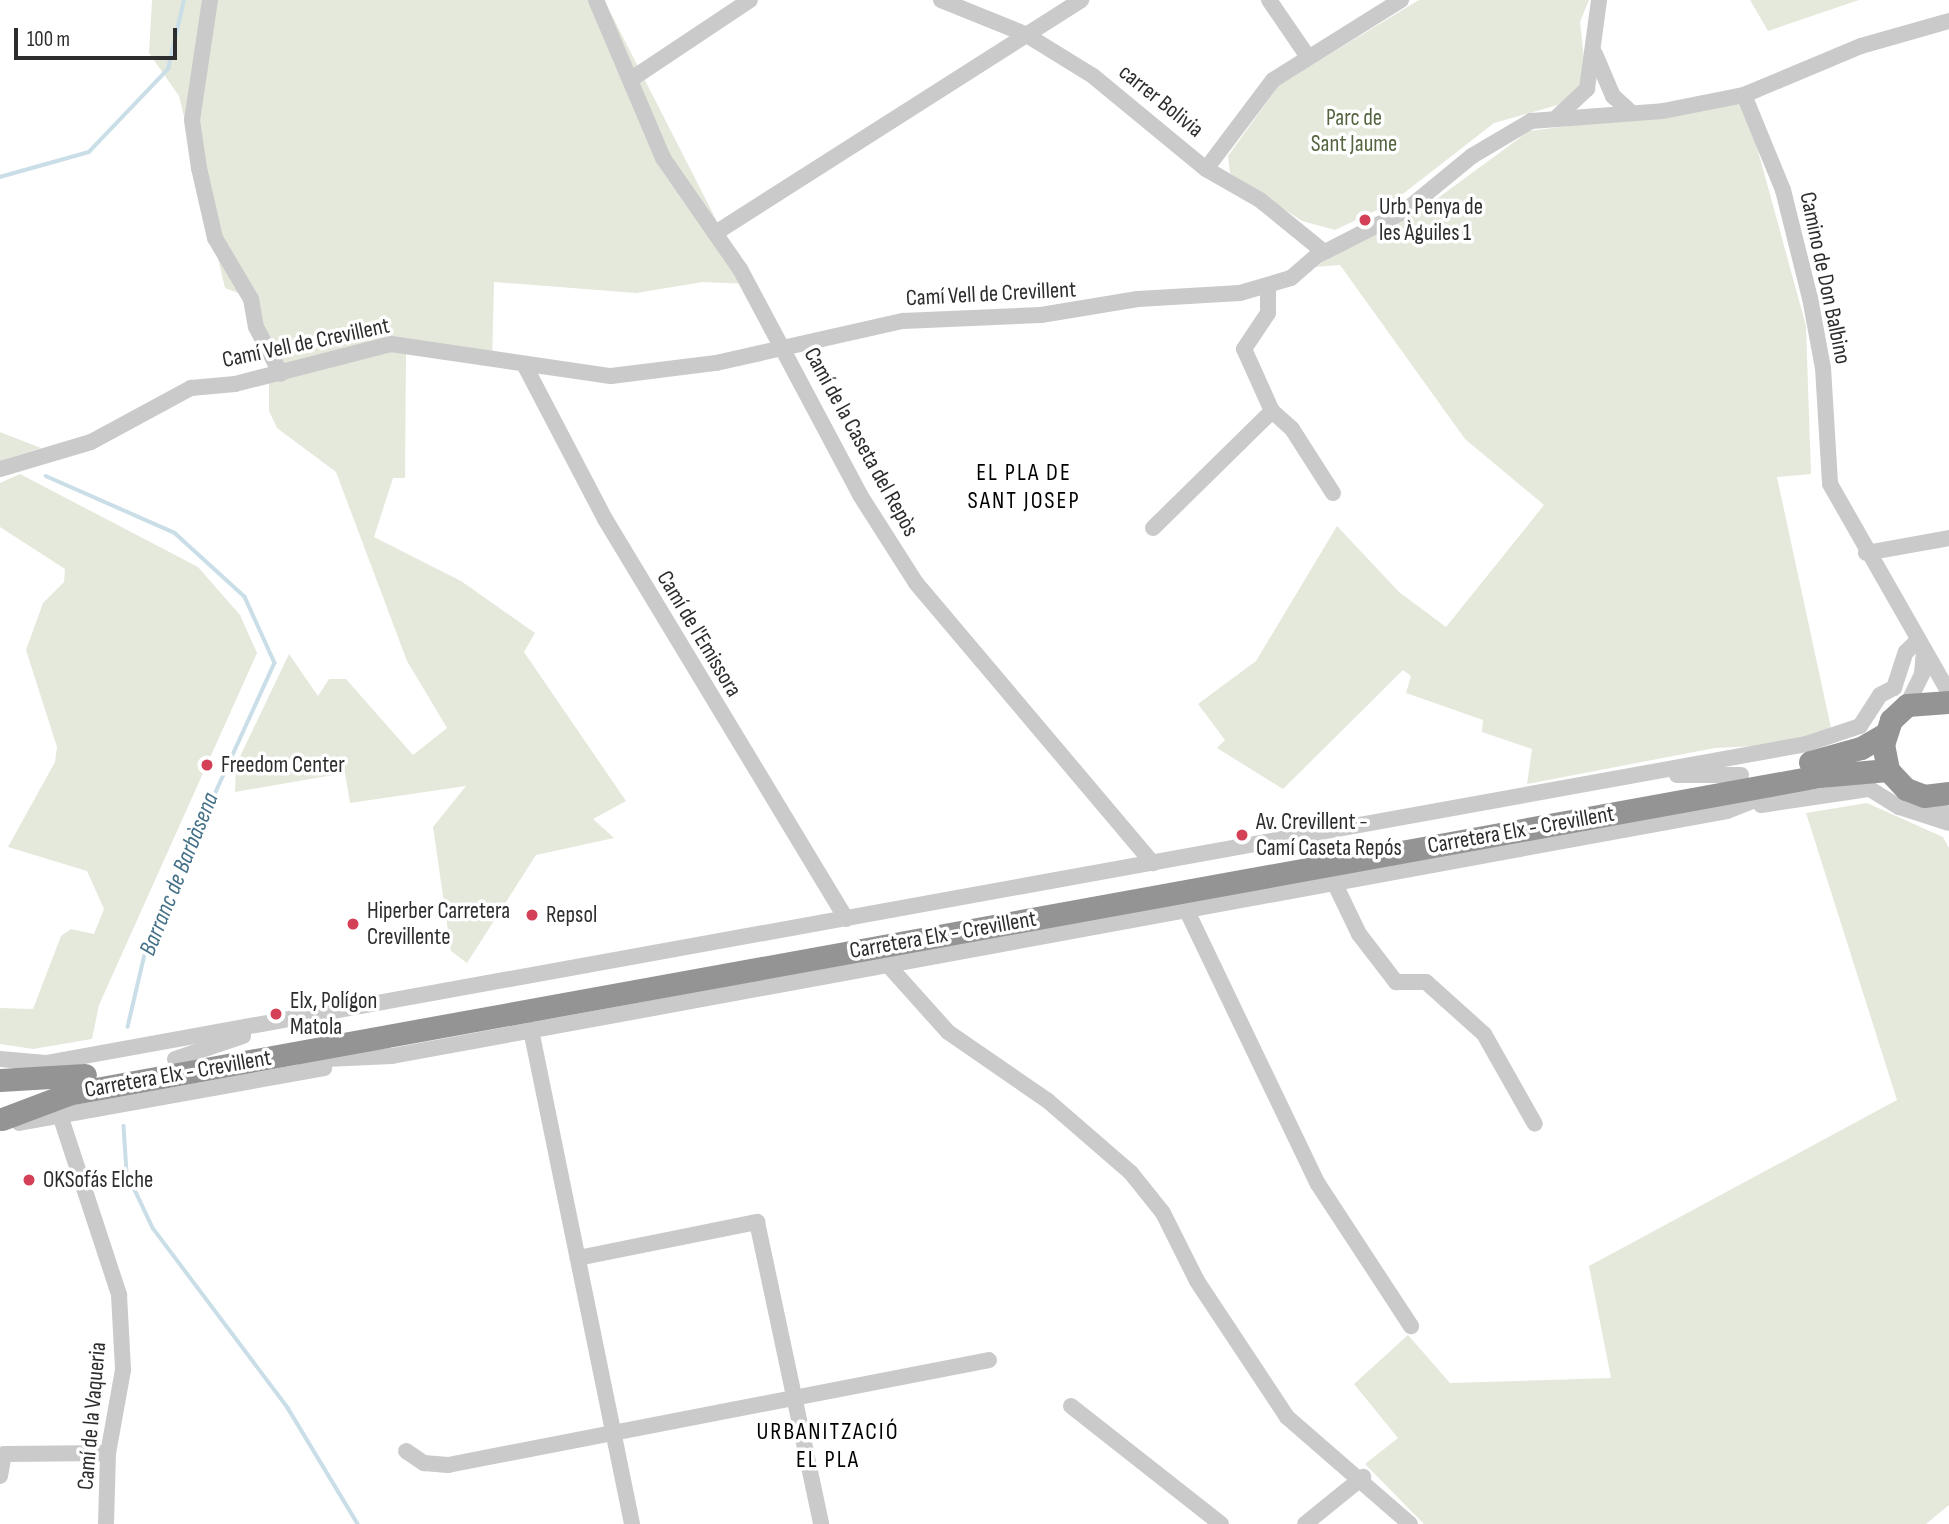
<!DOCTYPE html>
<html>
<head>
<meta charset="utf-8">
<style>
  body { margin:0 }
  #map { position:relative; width:1949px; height:1524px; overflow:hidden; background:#fff; font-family:"Sofia Sans Condensed",sans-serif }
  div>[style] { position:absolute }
  .green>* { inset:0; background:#e4e9dc }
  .stream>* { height:3.5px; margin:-1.75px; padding:0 1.75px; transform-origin:1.75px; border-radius:1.75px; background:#cadee8 }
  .minor>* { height:16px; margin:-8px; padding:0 8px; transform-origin:8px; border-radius:8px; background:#cacaca }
  .highway>* { height:23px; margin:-11.5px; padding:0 11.5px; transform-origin:11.5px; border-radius:11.5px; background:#949494 }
  .dots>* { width:19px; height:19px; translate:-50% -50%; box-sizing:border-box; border:4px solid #fff; border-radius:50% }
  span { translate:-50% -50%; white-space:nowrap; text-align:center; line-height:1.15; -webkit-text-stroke:7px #fff; paint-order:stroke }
  .street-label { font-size:23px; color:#2d2d2d }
  .park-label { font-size:23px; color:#53643f }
  .poi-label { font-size:23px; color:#2d2d2d }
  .left { translate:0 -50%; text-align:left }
  .neighbourhood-label { font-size:24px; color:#000; letter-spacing:2px }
  .water-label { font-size:24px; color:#447187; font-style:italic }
  .scale { position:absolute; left:14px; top:28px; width:163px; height:32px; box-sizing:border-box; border:4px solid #2d2d2d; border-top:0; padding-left:9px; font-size:21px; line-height:24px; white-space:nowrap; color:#2d2d2d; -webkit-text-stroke:5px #fff; paint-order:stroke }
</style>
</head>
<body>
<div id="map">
  <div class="green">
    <i style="clip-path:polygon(152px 0,604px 0,749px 284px,703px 282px,636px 293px,494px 282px,492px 365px,406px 354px,405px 478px,393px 478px,374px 537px,461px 581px,535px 633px,524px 652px,626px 801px,593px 819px,614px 838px,536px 855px,467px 963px,451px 951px,433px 827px,466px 786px,350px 803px,345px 773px,235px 792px,236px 765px,289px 654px,318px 696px,329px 679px,346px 679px,413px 755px,447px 728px,407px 661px,336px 472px,277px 428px,269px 411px,269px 369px,241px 294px,225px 288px,179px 96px,149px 53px)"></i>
    <i style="clip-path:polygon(1419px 0,1589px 0,1580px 22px,1585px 68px,1580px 86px,1558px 105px,1494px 123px,1390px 204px,1335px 230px,1302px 221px,1230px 173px,1228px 156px,1279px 85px)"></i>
    <i style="clip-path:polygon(1750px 0,1859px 0,1768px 31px)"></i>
    <i style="clip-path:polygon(1738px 104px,1746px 107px,1806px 326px,1811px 474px,1777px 477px,1834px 742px,1715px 748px,1527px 784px,1532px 749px,1482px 732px,1483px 720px,1406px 693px,1411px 676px,1403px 670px,1283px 789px,1217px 748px,1225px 740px,1198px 704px,1256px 661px,1337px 526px,1399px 592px,1446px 627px,1544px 505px,1465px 439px,1340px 265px,1314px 267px,1427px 206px,1529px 131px)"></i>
    <i style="clip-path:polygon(0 432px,41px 448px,0 461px)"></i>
    <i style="clip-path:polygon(20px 474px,198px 567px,240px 615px,257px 653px,99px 1005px,92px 1039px,33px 1049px,0 1044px,0 1008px,33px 1009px,61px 936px,71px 929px,94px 934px,104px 909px,87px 871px,8px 847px,55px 762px,57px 747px,26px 650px,43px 603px,64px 582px,65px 569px,0 527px,0 483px)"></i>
    <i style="clip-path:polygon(1867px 803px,1943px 837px,1949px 848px,1949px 1505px,1926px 1524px,1424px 1524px,1365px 1464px,1398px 1438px,1354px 1384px,1408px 1335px,1450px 1383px,1611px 1378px,1589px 1266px,1897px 1100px,1806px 813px)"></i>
  </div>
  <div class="stream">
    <i style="left:0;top:177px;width:92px;rotate:-15.7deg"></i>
    <i style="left:89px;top:152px;width:115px;rotate:-46.4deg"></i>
    <i style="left:168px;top:69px;width:71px;rotate:-76.9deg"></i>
    <i style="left:46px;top:476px;width:141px;rotate:23.8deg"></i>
    <i style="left:175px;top:533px;width:95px;rotate:42.4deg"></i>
    <i style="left:245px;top:597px;width:72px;rotate:65.6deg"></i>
    <i style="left:275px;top:663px;width:307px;rotate:114.5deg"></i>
    <i style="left:148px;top:942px;width:87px;rotate:103.2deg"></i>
    <i style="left:124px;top:1126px;width:47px;rotate:86.3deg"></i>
    <i style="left:127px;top:1173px;width:61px;rotate:64.7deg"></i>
    <i style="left:153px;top:1228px;width:225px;rotate:53.1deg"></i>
    <i style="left:288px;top:1408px;width:135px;rotate:58.9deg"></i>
  </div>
  <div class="minor">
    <i style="left:210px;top:0;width:121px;rotate:98.5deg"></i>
    <i style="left:192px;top:120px;width:49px;rotate:81.7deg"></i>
    <i style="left:199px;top:168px;width:72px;rotate:77.1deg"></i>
    <i style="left:215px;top:238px;width:71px;rotate:59.5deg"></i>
    <i style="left:251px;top:299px;width:28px;rotate:80deg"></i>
    <i style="left:256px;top:327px;width:53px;rotate:62deg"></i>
    <i style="left:596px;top:0;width:172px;rotate:67deg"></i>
    <i style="left:663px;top:158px;width:135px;rotate:55.3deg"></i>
    <i style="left:740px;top:269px;width:256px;rotate:62deg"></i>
    <i style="left:860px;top:495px;width:104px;rotate:57.5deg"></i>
    <i style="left:916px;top:583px;width:367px;rotate:49.8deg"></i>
    <i style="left:941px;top:0;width:91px;rotate:22deg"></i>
    <i style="left:1025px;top:34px;width:80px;rotate:31.7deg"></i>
    <i style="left:1093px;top:76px;width:146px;rotate:39.5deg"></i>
    <i style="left:1206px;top:169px;width:62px;rotate:29.9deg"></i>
    <i style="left:1260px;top:200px;width:82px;rotate:39.1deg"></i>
    <i style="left:1269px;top:0;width:65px;rotate:55.6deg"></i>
    <i style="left:1595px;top:54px;width:46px;rotate:66.8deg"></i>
    <i style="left:1613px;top:96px;width:25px;rotate:42deg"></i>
    <i style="left:630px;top:80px;width:144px;rotate:-33.7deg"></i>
    <i style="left:1744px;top:95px;width:103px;rotate:67.7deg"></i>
    <i style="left:1783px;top:190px;width:111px;rotate:76deg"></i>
    <i style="left:1810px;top:298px;width:71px;rotate:79.5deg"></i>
    <i style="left:1823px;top:368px;width:116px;rotate:86.5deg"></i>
    <i style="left:1830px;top:484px;width:241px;rotate:60.3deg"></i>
    <i style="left:1558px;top:116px;width:40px;rotate:-43deg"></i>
    <i style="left:1587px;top:89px;width:90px;rotate:-82.3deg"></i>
    <i style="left:1206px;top:169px;width:111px;rotate:-53deg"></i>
    <i style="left:1273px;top:80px;width:151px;rotate:-32deg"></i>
    <i style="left:717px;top:232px;width:432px;rotate:-32.5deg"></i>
    <i style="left:525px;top:366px;width:173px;rotate:62.4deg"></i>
    <i style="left:605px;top:519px;width:467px;rotate:58.9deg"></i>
    <i style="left:1272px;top:411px;width:27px;rotate:42deg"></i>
    <i style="left:1292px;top:429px;width:76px;rotate:57.4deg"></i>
    <i style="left:0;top:469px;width:95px;rotate:-16.5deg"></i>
    <i style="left:91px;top:442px;width:114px;rotate:-28.4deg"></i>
    <i style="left:191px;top:388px;width:44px;rotate:-5.2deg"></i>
    <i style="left:235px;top:384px;width:161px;rotate:-14.4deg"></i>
    <i style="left:391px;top:344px;width:222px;rotate:8.3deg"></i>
    <i style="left:611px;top:376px;width:106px;rotate:-7.1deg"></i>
    <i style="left:716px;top:363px;width:192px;rotate:-12.7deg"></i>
    <i style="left:903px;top:321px;width:138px;rotate:-2.5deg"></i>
    <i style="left:1041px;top:315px;width:98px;rotate:-9.4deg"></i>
    <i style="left:1138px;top:299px;width:102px;rotate:-3.4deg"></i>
    <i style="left:1240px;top:293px;width:53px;rotate:-16.4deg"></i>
    <i style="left:1291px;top:278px;width:32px;rotate:-41deg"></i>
    <i style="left:1315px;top:257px;width:101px;rotate:-27.1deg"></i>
    <i style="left:1405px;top:211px;width:87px;rotate:-39.4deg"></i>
    <i style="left:1472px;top:156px;width:69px;rotate:-30.7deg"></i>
    <i style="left:1531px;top:121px;width:132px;rotate:-4.3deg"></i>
    <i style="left:1663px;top:111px;width:83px;rotate:-11.2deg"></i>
    <i style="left:1744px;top:95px;width:127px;rotate:-22.7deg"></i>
    <i style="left:1861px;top:46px;width:91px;rotate:-15.9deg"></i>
    <i style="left:1153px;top:528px;width:167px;rotate:-44.5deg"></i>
    <i style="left:1272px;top:411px;width:68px;rotate:-114.3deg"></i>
    <i style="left:1244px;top:349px;width:43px;rotate:-56.3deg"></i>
    <i style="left:1268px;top:313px;width:27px;rotate:-90deg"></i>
    <i style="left:1866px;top:553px;width:84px;rotate:-10.2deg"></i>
    <i style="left:1907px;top:705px;width:34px;rotate:-64deg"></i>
    <i style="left:1922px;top:674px;width:22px;rotate:-85deg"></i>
    <i style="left:1677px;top:775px;width:64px"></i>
    <i style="left:1924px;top:796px;width:32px;rotate:39deg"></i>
    <i style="left:1761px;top:805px;width:110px;rotate:-8.4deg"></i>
    <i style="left:1870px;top:789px;width:34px;rotate:32deg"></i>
    <i style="left:1899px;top:807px;width:52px;rotate:17.7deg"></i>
    <i style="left:1334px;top:882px;width:58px;rotate:64.3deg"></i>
    <i style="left:1359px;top:934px;width:61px;rotate:52.4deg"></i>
    <i style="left:1396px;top:982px;width:30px"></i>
    <i style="left:1426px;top:982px;width:78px;rotate:41.9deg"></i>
    <i style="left:1484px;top:1034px;width:103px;rotate:60.5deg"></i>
    <i style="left:1186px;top:909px;width:305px;rotate:64.4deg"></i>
    <i style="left:1318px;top:1184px;width:170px;rotate:56.8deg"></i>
    <i style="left:887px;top:964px;width:91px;rotate:48.1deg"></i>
    <i style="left:948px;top:1032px;width:121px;rotate:34.6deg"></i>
    <i style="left:1048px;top:1101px;width:110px;rotate:40.9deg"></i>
    <i style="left:1131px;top:1173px;width:51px;rotate:51.3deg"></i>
    <i style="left:1163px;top:1213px;width:76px;rotate:63.4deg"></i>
    <i style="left:1197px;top:1281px;width:163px;rotate:56.5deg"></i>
    <i style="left:1287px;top:1417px;width:163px;rotate:41deg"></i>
    <i style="left:531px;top:1030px;width:504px;rotate:78.44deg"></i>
    <i style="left:0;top:1059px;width:46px;rotate:5deg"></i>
    <i style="left:46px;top:1063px;width:1789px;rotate:-10.27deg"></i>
    <i style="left:1806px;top:744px;width:57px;rotate:-18.4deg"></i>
    <i style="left:1860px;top:726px;width:37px;rotate:-57deg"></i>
    <i style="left:1880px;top:695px;width:16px;rotate:-27deg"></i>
    <i style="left:1894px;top:688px;width:38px;rotate:-72deg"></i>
    <i style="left:1906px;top:652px;width:16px;rotate:-45deg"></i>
    <i style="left:175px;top:1059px;width:72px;rotate:-18.7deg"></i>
    <i style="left:304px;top:1060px;width:88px;rotate:-2.6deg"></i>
    <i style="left:392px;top:1056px;width:1357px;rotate:-10.4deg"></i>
    <i style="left:1727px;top:811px;width:55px;rotate:-21.4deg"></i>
    <i style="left:59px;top:1112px;width:193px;rotate:71.8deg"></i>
    <i style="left:119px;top:1295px;width:75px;rotate:86.9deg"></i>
    <i style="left:123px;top:1370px;width:84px;rotate:100.2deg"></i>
    <i style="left:108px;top:1453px;width:71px;rotate:91.6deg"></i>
    <i style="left:19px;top:1123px;width:310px;rotate:-10.2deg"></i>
    <i style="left:578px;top:1258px;width:183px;rotate:-11.4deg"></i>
    <i style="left:757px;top:1222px;width:309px;rotate:78deg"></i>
    <i style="left:1071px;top:1406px;width:191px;rotate:38.2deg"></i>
    <i style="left:406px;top:1451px;width:22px;rotate:34deg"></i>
    <i style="left:424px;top:1463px;width:24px;rotate:5deg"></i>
    <i style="left:448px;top:1465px;width:551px;rotate:-10.98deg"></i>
    <i style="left:0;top:1476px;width:22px;rotate:-80deg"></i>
    <i style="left:4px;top:1454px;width:104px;rotate:-0.6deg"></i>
    <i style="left:1305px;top:1524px;width:75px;rotate:-39deg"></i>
  </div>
  <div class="highway">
    <i style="left:1949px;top:702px;width:42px;rotate:175.9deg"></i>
    <i style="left:1907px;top:705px;width:22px;rotate:137deg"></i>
    <i style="left:1891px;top:720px;width:25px;rotate:108deg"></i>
    <i style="left:1883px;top:744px;width:26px;rotate:79deg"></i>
    <i style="left:1888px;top:770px;width:26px;rotate:47deg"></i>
    <i style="left:1906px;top:789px;width:19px;rotate:21deg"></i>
    <i style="left:1924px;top:796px;width:25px;rotate:-7deg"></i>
    <i style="left:1810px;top:762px;width:53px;rotate:-15.4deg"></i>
    <i style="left:1861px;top:748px;width:28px;rotate:-30deg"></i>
    <i style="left:0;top:1080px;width:85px;rotate:-3.4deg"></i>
    <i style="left:2px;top:1119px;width:71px;rotate:-20.7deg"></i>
    <i style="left:68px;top:1094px;width:1780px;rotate:-10.29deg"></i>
    <i style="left:1819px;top:776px;width:69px;rotate:-5deg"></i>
  </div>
  <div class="dots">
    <i style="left:1365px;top:220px;background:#d44055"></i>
    <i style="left:207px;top:765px;background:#d44055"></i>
    <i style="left:1242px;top:835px;background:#d44055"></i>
    <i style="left:532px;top:915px;background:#d44055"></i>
    <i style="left:353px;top:924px;background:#d44055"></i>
    <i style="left:276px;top:1014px;background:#d44055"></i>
    <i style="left:29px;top:1180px;background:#d44055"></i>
  </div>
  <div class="street-label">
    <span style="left:1161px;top:101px;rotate:39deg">carrer Bolivia</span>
    <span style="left:1825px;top:278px;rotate:78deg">Camino de Don Balbino</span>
    <span style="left:991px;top:294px;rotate:-3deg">Camí Vell de Crevillent</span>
    <span style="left:306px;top:343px;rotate:-12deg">Camí Vell de Crevillent</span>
    <span style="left:861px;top:442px;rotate:61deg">Camí de la Caseta del Repòs</span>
    <span style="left:699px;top:634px;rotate:59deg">Camí de l'Emissora</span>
    <span style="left:1521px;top:830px;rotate:-10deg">Carretera Elx - Crevillent</span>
    <span style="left:943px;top:935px;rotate:-10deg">Carretera Elx - Crevillent</span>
    <span style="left:178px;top:1074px;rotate:-10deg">Carretera Elx - Crevillent</span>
    <span style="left:92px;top:1416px;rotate:-85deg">Camí de la Vaqueria</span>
  </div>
  <div class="park-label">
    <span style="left:1354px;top:131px">Parc de<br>Sant Jaume</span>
  </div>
  <div class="poi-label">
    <span class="left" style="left:1379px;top:220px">Urb. Penya de<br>les Àguiles 1</span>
    <span class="left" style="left:221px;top:765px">Freedom Center</span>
    <span class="left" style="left:1256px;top:835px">Av. Crevillent -<br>Camí Caseta Repós</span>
    <span class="left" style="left:367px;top:924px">Hiperber Carretera<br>Crevillente</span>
    <span class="left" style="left:546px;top:915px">Repsol</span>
    <span class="left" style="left:290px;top:1014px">Elx, Polígon<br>Matola</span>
    <span class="left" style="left:43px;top:1180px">OKSofás Elche</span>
  </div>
  <div class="neighbourhood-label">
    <span style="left:1024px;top:487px">EL PLA DE<br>SANT JOSEP</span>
    <span style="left:828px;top:1446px">URBANITZACIÓ<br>EL PLA</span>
  </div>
  <div class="water-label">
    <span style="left:179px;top:874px;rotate:-68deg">Barranc de Barbàsena</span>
  </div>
  <div class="scale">100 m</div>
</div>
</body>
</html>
